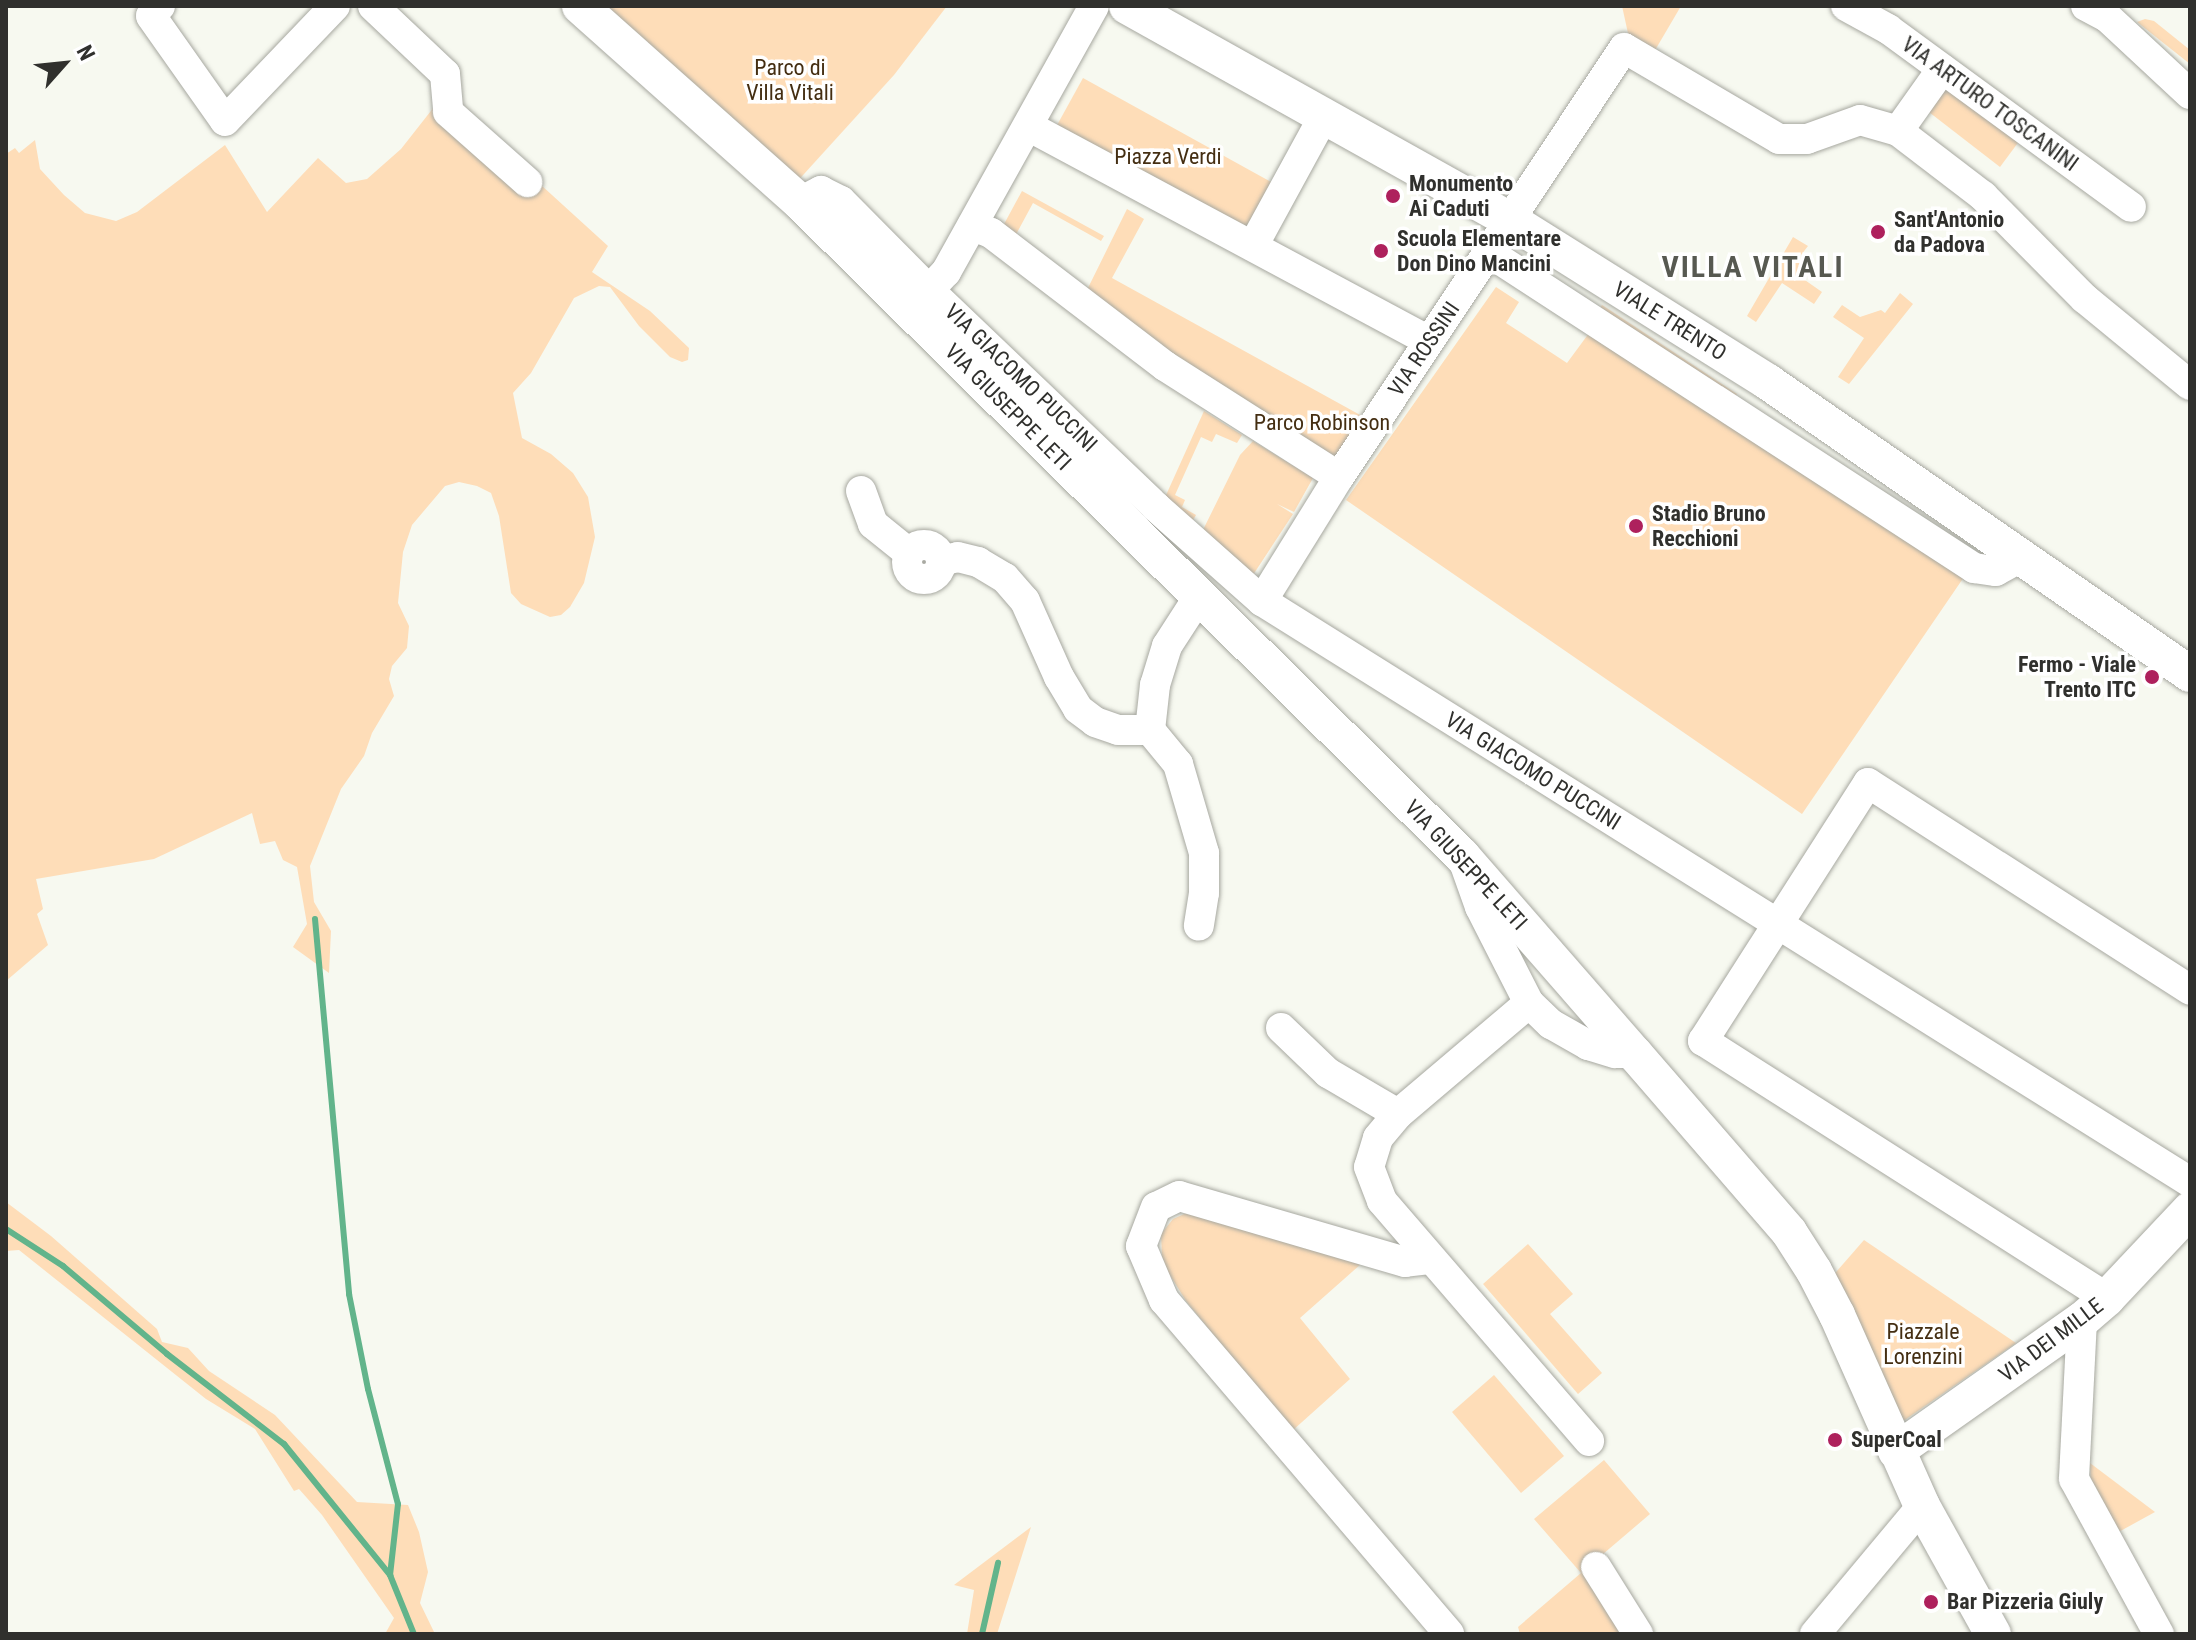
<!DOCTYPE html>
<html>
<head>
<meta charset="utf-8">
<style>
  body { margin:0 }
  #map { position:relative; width:2196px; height:1640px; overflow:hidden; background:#f7f9f0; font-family:"Roboto Condensed",sans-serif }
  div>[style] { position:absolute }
  .green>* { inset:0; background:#feddb8 }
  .stream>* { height:6px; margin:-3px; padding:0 3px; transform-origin:3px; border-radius:3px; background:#62b48b }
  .roads { filter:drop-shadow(0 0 2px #a7a8a0) drop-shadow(0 0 2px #a7a8a0) }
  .minor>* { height:30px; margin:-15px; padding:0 15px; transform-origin:15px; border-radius:15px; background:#fff }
  .minor>.ring { margin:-15px; padding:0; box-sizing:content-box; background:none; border:30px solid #fff; border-radius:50% }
  .major>* { height:36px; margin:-18px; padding:0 18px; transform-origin:18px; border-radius:18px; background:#fff }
  .dots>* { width:22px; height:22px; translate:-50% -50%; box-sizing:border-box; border:4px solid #fff; border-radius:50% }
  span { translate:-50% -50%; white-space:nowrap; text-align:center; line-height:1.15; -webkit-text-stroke:7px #fff; paint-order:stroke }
  .park-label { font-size:22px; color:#442e12 }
  .street-label { font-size:22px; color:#30302d }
  .poi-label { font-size:22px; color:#30302d; font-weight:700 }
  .left { translate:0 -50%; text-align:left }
  .right { translate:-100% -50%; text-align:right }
  .district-label { font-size:30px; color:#575951; font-weight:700; letter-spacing:2px }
  .frame { position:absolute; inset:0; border:8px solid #30302d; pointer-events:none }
  .north { position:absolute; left:24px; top:24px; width:80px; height:80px; -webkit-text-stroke:6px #fff; paint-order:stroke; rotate:63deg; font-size:22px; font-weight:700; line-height:32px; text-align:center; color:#30302d }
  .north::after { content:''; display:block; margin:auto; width:28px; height:36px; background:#30302d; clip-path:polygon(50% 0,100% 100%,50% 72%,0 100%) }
</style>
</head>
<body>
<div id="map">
  <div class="green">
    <i style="clip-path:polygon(599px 6px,947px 6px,894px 75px,794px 185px)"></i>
    <i style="clip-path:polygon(1622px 6px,1681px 6px,1654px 52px,1629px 38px)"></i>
    <i style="clip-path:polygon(2145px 19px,2154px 21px,2190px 50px,2190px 64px,2137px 22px)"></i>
    <i style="clip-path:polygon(1083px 78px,1280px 187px,1253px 236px,1056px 127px)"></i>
    <i style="clip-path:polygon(1947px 79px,2023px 136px,2000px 167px,1925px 109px)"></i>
    <i style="clip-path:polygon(434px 107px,541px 185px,608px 246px,592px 272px,650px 311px,689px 348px,688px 360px,682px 362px,670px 357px,639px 326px,610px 287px,599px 286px,574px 298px,531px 373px,513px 393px,522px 438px,551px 454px,573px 473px,588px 497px,595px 537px,584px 583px,570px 607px,561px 615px,550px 617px,521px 604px,511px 593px,499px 516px,491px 493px,477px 486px,459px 482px,445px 486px,412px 525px,403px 552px,398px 603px,409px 626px,407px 648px,392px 666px,389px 679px,394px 696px,372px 733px,364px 756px,341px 789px,310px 866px,314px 902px,331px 931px,329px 973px,293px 947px,307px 924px,297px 867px,283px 860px,275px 841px,260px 844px,252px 813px,154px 859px,36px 879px,43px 909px,37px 914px,48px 945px,6px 981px,6px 154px,15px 148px,19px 153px,35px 140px,40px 169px,64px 195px,85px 213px,116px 221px,137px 212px,225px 145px,267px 212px,318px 158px,346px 183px,367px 179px,401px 149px)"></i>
    <i style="clip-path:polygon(1022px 191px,1104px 236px,1101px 241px,1033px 203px,1012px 242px,1003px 226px)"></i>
    <i style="clip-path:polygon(1127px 209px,1144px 219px,1112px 278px,1362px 416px,1334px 458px,1209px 386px,1086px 292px)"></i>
    <i style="clip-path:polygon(1793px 237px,1808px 246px,1801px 255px,1802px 278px,1822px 292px,1814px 304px,1782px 283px,1756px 322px,1747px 316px)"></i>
    <i style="clip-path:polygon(1496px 287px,1519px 302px,1506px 323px,1567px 363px,1595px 325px,1964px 577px,1802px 814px,1346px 500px)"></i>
    <i style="clip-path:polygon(1900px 293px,1913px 304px,1849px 384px,1838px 377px,1864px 338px,1833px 317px,1842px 305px,1860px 317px,1881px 310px,1885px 313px)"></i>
    <i style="clip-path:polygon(1602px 305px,1737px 394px,1730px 405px,1600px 308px)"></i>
    <i style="clip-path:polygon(1204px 411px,1242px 435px,1237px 443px,1216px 434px,1212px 442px,1201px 437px,1175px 495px,1185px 500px,1182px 507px,1196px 515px,1189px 527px,1162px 504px)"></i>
    <i style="clip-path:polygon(1253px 441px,1313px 478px,1294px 512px,1277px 504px,1293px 514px,1253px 575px,1200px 536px,1240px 455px)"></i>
    <i style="clip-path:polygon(6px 1202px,51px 1236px,157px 1329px,162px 1342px,188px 1348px,209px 1371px,275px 1415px,357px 1502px,408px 1505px,419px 1532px,428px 1572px,420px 1603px,435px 1634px,385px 1634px,394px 1618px,322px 1515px,299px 1489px,294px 1491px,255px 1429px,206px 1399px,19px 1250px,6px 1251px)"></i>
    <i style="clip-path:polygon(1191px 1211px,1361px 1264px,1300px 1318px,1350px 1379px,1292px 1431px,1186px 1301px,1168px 1272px,1162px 1257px,1161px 1234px,1173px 1219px)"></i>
    <i style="clip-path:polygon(1864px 1240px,2016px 1343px,1902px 1422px,1830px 1279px)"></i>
    <i style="clip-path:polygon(1528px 1244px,1573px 1294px,1550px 1314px,1602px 1373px,1578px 1394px,1483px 1284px)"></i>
    <i style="clip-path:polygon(1494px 1375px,1564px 1456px,1521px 1493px,1452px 1412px)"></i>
    <i style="clip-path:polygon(1604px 1460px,1650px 1514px,1589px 1566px,1623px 1634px,1520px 1634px,1518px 1627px,1581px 1573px,1534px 1519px)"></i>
    <i style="clip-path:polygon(2090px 1463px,2155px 1512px,2115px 1534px,2091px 1490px)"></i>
    <i style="clip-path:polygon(1031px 1527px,997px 1634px,967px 1634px,974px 1590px,954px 1585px)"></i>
  </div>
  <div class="stream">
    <i style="left:315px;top:919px;width:377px;rotate:84.8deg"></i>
    <i style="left:349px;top:1294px;width:97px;rotate:78.7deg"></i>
    <i style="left:368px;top:1389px;width:119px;rotate:75.4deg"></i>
    <i style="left:398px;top:1504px;width:71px;rotate:96.4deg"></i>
    <i style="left:6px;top:1229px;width:68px;rotate:33deg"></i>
    <i style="left:63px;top:1266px;width:136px;rotate:40.2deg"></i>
    <i style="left:167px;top:1354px;width:148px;rotate:37.6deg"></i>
    <i style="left:284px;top:1444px;width:169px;rotate:51deg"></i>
    <i style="left:390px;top:1575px;width:64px;rotate:67.9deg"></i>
    <i style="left:982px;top:1634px;width:73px;rotate:-77.3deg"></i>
  </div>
  <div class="roads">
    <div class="minor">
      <i style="left:160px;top:6px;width:13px;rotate:132deg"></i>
      <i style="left:151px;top:16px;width:128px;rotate:54.8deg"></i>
      <i style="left:225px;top:121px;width:159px;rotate:-46.3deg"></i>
      <i style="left:373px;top:6px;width:99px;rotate:43.4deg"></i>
      <i style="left:445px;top:74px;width:38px;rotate:85deg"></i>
      <i style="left:448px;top:112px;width:106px;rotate:41.5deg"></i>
      <i style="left:1846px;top:6px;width:48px;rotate:28.7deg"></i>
      <i style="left:1888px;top:29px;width:301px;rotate:36.2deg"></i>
      <i style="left:2086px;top:6px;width:24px;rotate:28deg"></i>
      <i style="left:2107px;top:17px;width:113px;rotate:42.9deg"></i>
      <i style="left:1028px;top:126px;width:455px;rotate:28.2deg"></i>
      <i style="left:1898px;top:131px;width:76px;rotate:-54.6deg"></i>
      <i style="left:800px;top:202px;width:24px;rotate:-28deg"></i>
      <i style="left:821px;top:191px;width:22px;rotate:27deg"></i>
      <i style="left:841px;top:201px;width:125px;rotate:45.3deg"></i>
      <i style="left:929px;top:290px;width:314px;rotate:43.7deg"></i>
      <i style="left:1156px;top:507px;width:142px;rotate:41.6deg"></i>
      <i style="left:1262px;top:601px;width:1095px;rotate:32.05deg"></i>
      <i style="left:972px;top:226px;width:20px;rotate:20deg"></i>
      <i style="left:991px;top:233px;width:219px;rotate:37.4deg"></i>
      <i style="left:1165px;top:366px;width:206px;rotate:32.5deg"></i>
      <i style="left:1253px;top:246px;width:148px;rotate:-61.4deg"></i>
      <i style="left:1488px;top:252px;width:580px;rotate:33.03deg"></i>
      <i style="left:1974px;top:568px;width:22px;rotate:8deg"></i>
      <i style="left:1996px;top:571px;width:29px;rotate:-29deg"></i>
      <i style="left:929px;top:290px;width:25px;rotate:-47deg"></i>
      <i style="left:946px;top:272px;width:304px;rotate:-60.9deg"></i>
      <i style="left:861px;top:491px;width:35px;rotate:70deg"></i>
      <i style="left:873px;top:524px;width:46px;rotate:38.9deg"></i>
      <i class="ring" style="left:907px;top:545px;width:4px;height:4px"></i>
      <i style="left:941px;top:561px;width:17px;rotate:-13deg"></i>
      <i style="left:958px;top:557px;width:21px;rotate:14deg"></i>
      <i style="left:978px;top:562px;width:31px;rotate:31deg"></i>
      <i style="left:1005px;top:578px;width:30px;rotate:49deg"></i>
      <i style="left:1025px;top:601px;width:83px;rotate:65.9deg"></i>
      <i style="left:1059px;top:677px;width:37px;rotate:59deg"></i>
      <i style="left:1078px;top:709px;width:21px;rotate:37deg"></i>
      <i style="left:1095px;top:722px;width:24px;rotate:19deg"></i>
      <i style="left:1118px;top:730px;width:32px"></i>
      <i style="left:1198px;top:598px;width:57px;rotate:122.9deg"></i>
      <i style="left:1167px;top:646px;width:41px;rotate:107.1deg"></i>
      <i style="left:1155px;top:685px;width:45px;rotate:96.3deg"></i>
      <i style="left:1150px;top:730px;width:44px;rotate:50.5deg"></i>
      <i style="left:1178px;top:764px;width:93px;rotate:73.7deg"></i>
      <i style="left:1204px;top:853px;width:40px;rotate:90deg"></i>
      <i style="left:1204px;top:893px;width:33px;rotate:99deg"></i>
      <i style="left:1262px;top:601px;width:146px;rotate:-58.2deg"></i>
      <i style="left:1339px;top:477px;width:515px;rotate:-56.4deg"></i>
      <i style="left:1624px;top:48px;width:180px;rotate:30.4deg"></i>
      <i style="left:1779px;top:139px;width:28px"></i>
      <i style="left:1807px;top:139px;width:56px;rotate:-19.7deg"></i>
      <i style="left:1860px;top:120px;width:40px;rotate:16deg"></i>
      <i style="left:1898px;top:131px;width:107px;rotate:37.4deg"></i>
      <i style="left:1983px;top:196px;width:144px;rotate:45.3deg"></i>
      <i style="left:2084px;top:298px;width:137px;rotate:39.4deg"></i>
      <i style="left:1464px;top:862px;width:48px;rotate:70.4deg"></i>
      <i style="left:1480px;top:907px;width:108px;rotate:63deg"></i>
      <i style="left:1529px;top:1003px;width:30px;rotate:44deg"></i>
      <i style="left:1551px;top:1024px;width:43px;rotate:29.6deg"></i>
      <i style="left:1588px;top:1045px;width:28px;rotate:17deg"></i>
      <i style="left:1615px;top:1053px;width:19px"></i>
      <i style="left:1529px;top:1003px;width:172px;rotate:139.7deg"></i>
      <i style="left:1398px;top:1114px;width:31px;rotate:130deg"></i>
      <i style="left:1378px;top:1138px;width:30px;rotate:107deg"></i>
      <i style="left:1369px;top:1167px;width:36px;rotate:69deg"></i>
      <i style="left:1382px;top:1201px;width:317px;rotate:49.2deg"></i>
      <i style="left:1281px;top:1028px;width:65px;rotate:43.8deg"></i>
      <i style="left:1328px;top:1073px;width:81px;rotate:30.4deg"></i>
      <i style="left:1429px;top:1259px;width:24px;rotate:173deg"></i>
      <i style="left:1405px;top:1262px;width:235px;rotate:-163.7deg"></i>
      <i style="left:1179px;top:1196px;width:25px;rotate:154deg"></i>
      <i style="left:1156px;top:1207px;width:42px;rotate:111deg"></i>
      <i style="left:1141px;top:1246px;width:59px;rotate:66.9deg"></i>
      <i style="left:1164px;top:1300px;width:439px;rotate:49.5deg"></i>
      <i style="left:2107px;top:1298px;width:479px;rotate:-147.5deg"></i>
      <i style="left:1703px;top:1041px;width:306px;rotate:-57.4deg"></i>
      <i style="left:1868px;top:783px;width:383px;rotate:32.7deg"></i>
      <i style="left:2082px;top:1320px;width:159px;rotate:92.9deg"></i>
      <i style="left:2074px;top:1479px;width:177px;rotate:61.3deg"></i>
      <i style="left:1596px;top:1567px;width:79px;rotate:57.9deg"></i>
      <i style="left:1815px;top:1634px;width:167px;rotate:-50.1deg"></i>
    </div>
    <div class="major">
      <i style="left:580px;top:6px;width:295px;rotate:41.7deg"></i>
      <i style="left:800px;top:202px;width:931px;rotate:44.65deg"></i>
      <i style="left:1462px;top:856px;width:262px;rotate:48.9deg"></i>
      <i style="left:1634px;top:1053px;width:237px;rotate:49.1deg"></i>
      <i style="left:1789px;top:1232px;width:46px;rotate:57.3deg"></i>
      <i style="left:1814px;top:1271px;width:50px;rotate:62.4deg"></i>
      <i style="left:1837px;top:1315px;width:209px;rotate:66deg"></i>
      <i style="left:1922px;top:1506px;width:146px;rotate:61deg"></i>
      <i style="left:1127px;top:6px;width:439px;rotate:29.2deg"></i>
      <i style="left:1510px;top:220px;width:305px;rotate:32.1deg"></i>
      <i style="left:1768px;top:382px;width:513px;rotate:34.68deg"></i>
      <i style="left:1896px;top:1451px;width:228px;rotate:-35.2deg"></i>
      <i style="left:2082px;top:1320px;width:33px;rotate:-41deg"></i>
      <i style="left:2107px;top:1298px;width:121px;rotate:-46.7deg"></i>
    </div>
  </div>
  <div class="dots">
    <i style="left:1393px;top:196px;background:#ae215d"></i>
    <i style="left:1878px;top:232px;background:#ae215d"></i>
    <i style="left:1381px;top:251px;background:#ae215d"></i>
    <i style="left:1636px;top:526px;background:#ae215d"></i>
    <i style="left:2152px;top:677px;background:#ae215d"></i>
    <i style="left:1835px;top:1440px;background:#ae215d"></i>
    <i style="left:1931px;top:1602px;background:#ae215d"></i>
  </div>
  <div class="park-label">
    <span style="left:790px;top:80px">Parco di<br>Villa Vitali</span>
    <span style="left:1168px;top:157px">Piazza Verdi</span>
    <span style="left:1322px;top:423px">Parco Robinson</span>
    <span style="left:1923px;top:1344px">Piazzale<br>Lorenzini</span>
  </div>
  <div class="street-label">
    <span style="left:1990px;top:104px;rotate:36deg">VIA ARTURO TOSCANINI</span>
    <span style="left:1670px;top:321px;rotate:32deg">VIALE TRENTO</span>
    <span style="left:1424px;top:349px;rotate:-56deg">VIA ROSSINI</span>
    <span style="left:1021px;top:378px;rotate:44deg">VIA GIACOMO PUCCINI</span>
    <span style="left:1008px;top:407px;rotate:45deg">VIA GIUSEPPE LETI</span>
    <span style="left:1533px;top:771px;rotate:32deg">VIA GIACOMO PUCCINI</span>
    <span style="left:1466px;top:865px;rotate:47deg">VIA GIUSEPPE LETI</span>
    <span style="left:2051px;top:1340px;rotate:-37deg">VIA DEI MILLE</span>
  </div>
  <div class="poi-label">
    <span class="left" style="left:1409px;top:196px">Monumento<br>Ai Caduti</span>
    <span class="left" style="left:1894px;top:232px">Sant'Antonio<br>da Padova</span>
    <span class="left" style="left:1397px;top:251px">Scuola Elementare<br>Don Dino Mancini</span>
    <span class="left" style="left:1652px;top:526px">Stadio Bruno<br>Recchioni</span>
    <span class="right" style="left:2136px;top:677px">Fermo - Viale<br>Trento ITC</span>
    <span class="left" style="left:1851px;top:1440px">SuperCoal</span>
    <span class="left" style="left:1947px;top:1602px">Bar Pizzeria Giuly</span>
  </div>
  <div class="district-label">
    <span style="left:1753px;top:267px">VILLA VITALI</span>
  </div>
  <div class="frame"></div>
  <div class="north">N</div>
</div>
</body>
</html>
